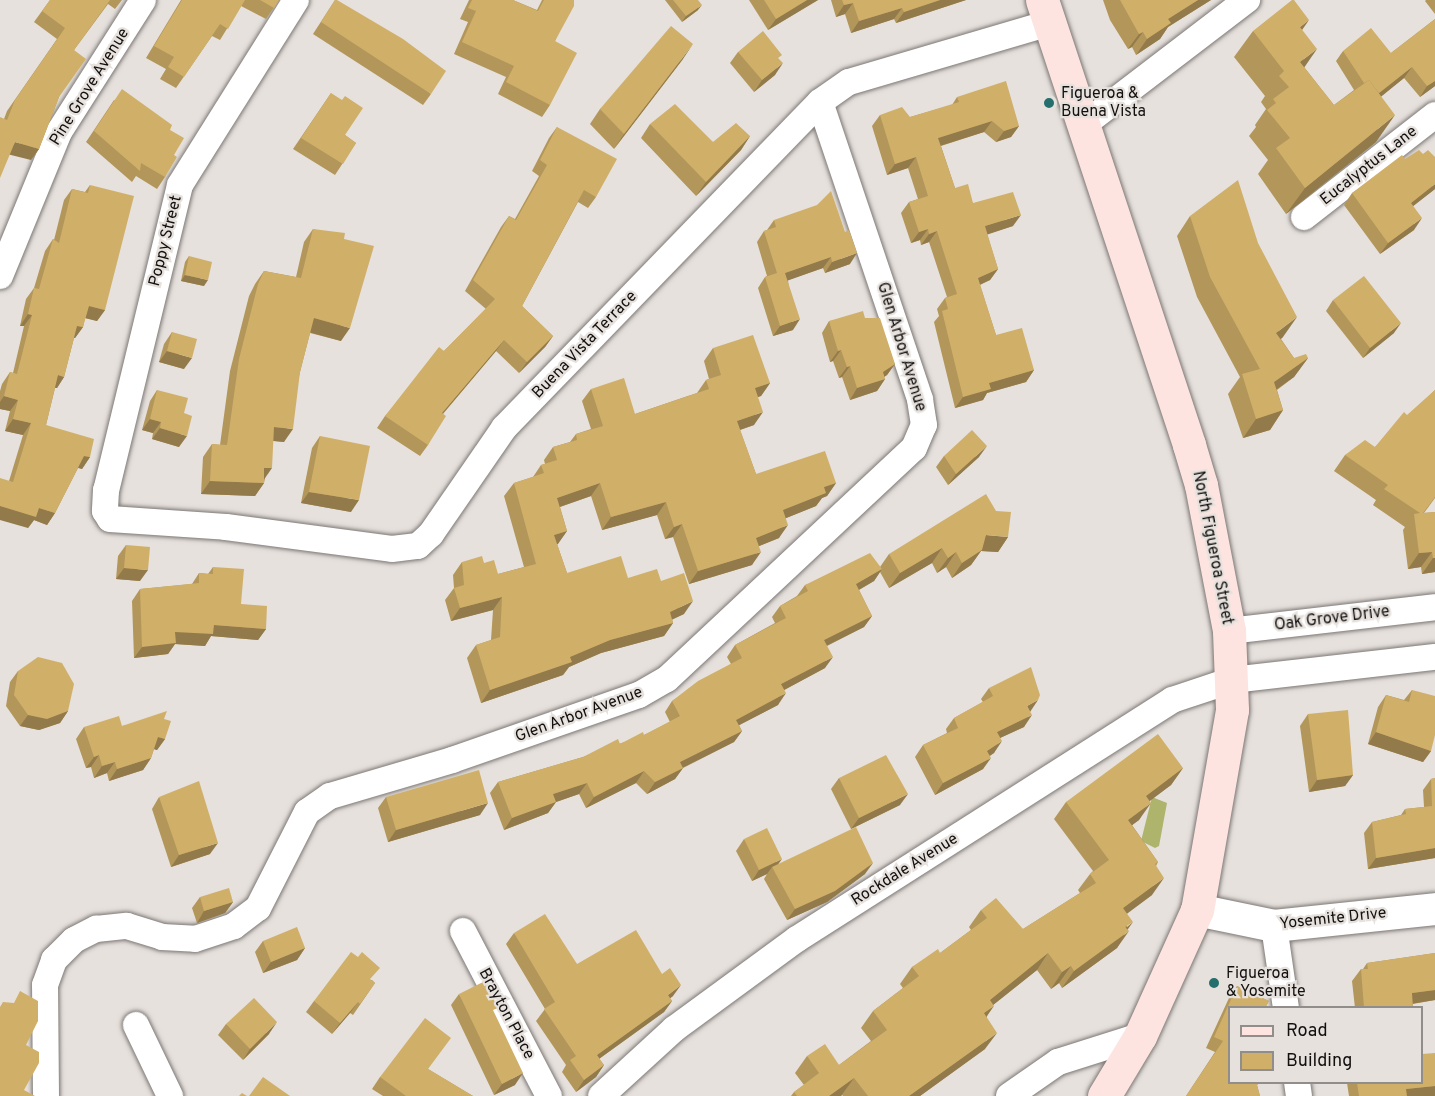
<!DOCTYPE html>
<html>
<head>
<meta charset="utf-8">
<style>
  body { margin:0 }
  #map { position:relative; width:1435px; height:1096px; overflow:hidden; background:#e6e1dd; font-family:Overpass,sans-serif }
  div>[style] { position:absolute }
  .water>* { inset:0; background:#aeb46b }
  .roads { filter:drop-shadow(0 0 2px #7c7774) drop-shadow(0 0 2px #7c7774) }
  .minor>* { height:26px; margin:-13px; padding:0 13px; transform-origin:13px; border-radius:13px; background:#fff }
  .tertiary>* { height:32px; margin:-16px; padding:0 16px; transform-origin:16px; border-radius:16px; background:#fff }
  .secondary>* { height:33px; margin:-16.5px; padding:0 16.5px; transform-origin:16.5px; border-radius:16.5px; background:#fee4e0 }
  .wall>* { inset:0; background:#b3965a }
  .shaded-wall>* { inset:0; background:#927a4a }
  .building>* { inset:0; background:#d0af69 }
  .dots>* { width:16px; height:16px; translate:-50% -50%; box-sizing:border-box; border:3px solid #e6e1dd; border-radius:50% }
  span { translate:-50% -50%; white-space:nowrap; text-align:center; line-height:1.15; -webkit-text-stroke:4.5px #e6e1dd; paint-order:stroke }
  .street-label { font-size:16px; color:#12100f }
  .poi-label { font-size:16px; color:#12100f }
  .left { translate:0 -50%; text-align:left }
  .legend { position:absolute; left:1228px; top:1006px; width:195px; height:78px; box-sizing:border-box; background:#e6e1dd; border:2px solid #918d8b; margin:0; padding:8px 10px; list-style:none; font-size:18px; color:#12100f }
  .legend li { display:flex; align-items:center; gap:12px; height:30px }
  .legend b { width:30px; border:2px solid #918d8b }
</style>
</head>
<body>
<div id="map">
  <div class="water">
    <i style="clip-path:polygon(1152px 797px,1167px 803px,1159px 846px,1155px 848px,1141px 841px)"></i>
  </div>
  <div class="roads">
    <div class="minor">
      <i style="left:296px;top:0;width:218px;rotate:122.1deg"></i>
      <i style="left:180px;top:185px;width:314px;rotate:103.6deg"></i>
      <i style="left:106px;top:490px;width:21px;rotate:93deg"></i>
      <i style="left:105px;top:511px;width:9px;rotate:58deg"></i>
      <i style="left:110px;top:519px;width:116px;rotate:3.9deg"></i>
      <i style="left:226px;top:527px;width:167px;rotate:7.5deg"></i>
      <i style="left:392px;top:549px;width:26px;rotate:-7deg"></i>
      <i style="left:418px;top:546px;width:18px;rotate:-43deg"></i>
      <i style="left:431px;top:534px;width:129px;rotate:-55.4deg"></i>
      <i style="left:504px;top:428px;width:454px;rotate:-45.9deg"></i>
      <i style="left:820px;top:102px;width:35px;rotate:-35deg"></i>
      <i style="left:849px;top:82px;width:209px;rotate:-16.4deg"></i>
      <i style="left:1082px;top:126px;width:208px;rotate:-37.4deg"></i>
      <i style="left:1304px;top:217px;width:166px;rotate:-37.9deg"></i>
      <i style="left:0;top:276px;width:156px;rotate:-67.7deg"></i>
      <i style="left:59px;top:132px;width:156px;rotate:-57.5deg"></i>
      <i style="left:1229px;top:631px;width:207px;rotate:-6.6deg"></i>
      <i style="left:1274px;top:926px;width:83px;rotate:81.7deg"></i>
      <i style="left:463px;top:931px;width:186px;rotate:62.5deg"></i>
      <i style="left:136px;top:1025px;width:79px;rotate:64.4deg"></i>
      <i style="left:1297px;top:1082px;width:14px;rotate:82deg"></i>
      <i style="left:46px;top:1096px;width:111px;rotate:-90.5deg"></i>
      <i style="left:45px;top:985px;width:27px;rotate:-70deg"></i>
      <i style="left:54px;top:960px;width:28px;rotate:-45deg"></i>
      <i style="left:74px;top:940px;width:25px;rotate:-27deg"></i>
      <i style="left:96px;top:929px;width:31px;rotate:-6deg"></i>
      <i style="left:127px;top:926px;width:37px;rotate:17deg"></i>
      <i style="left:162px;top:937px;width:33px;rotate:3deg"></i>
      <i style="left:195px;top:939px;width:41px;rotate:-18.4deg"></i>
      <i style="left:234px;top:926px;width:30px;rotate:-37deg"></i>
      <i style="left:258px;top:908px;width:108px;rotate:-63deg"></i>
      <i style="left:307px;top:812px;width:28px;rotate:-35deg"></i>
      <i style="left:330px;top:796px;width:127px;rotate:-16.4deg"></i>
      <i style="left:452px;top:760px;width:198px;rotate:-19.2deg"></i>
      <i style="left:639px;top:695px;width:32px;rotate:-30deg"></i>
      <i style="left:667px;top:679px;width:338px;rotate:-43.1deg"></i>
      <i style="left:914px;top:448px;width:25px;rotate:-67deg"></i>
      <i style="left:924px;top:425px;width:26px;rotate:-99deg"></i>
      <i style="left:920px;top:399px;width:313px;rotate:-108.6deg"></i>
      <i style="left:601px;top:1096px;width:99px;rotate:-42.5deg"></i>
      <i style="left:674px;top:1029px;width:152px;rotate:-36.2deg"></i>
      <i style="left:797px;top:939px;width:445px;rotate:-32.5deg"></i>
      <i style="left:1172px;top:700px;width:63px;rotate:-18.4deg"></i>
      <i style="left:1232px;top:680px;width:204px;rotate:-6.5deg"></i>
      <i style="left:1009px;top:1096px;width:60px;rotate:-34.8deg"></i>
      <i style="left:1058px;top:1062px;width:86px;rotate:-17.6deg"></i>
    </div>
    <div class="tertiary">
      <i style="left:1197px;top:910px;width:79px;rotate:11.7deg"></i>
      <i style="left:1274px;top:926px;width:162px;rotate:-6deg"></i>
    </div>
    <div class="secondary">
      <i style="left:1042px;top:0;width:469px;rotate:71.7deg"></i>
      <i style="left:1189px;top:445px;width:42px;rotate:73.3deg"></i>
      <i style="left:1201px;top:485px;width:149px;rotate:79.1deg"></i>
      <i style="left:1229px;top:631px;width:79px;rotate:87.8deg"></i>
      <i style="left:1232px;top:710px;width:203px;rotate:99.9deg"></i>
      <i style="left:1197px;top:910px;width:138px;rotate:114.3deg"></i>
      <i style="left:1140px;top:1036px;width:70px;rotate:121deg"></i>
    </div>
  </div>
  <div class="wall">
    <i style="clip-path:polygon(50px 0,122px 0,115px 9px,108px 4px,74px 50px,59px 97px,39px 149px,31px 160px,4px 119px,7px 111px,57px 39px,34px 22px)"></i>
    <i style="clip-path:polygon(181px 0,279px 0,266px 19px,241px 6px,220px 40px,212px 36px,176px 88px,160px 79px,166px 69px,146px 58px)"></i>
    <i style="clip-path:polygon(335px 0,431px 94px,423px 105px,313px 34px)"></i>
    <i style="clip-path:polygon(469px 0,513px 0,537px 10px,542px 0,574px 0,555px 41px,550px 105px,542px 117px,498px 94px,506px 77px,454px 54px,468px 22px,460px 19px)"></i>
    <i style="clip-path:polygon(665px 0,698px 0,698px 10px,682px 22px)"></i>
    <i style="clip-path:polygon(749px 0,818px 0,768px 30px)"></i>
    <i style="clip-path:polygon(831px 0,966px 0,896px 23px,894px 19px,851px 33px,845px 14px,836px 17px)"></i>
    <i style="clip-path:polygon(1103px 0,1211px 0,1168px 27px,1160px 39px,1136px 55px,1132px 47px,1128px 49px,1110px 20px)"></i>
    <i style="clip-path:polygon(1426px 0,1435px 0,1435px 14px,1425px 1px)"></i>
    <i style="clip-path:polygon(1435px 19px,1435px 86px,1420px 97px,1404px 78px,1381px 96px,1376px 142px,1286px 214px,1258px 174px,1268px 160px,1249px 136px,1256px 127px,1255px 125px,1266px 109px,1261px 102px,1265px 96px,1234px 57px,1253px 31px,1302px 30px,1304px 67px,1334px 105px,1354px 90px,1336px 61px,1343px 51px,1391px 53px)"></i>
    <i style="clip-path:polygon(738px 52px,779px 59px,775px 75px,754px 92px,730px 63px)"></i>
    <i style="clip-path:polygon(683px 59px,614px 149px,590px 124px,600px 109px)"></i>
    <i style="clip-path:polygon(331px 93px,345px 135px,356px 143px,335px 175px,293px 149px)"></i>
    <i style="clip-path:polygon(957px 97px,1019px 126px,1011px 137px,996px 142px,984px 132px,941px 146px,955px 188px,973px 203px,1013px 226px,987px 234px,998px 269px,990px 280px,980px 285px,996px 335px,1034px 370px,1026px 382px,987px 393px,983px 400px,955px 408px,934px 322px,939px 316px,937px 309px,945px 298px,947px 297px,929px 242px,921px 245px,920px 240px,911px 243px,901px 213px,909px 202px,918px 199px,908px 168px,887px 175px,872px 126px,880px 115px,910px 117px,952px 105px)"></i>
    <i style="clip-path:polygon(114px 100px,170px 130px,174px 155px,165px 177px,157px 189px,136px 176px,132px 182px,86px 142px)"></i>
    <i style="clip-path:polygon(650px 124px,713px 142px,750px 136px,741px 150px,696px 196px,641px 138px)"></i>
    <i style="clip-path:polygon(557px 127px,596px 197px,588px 208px,578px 202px,522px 306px,553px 336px,545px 347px,519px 373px,496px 351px,443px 414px,428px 445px,420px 456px,377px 428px,385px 416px,444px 351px,486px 309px,465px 291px,501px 227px,509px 216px,515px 219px,539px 176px,532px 171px,549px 138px)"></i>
    <i style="clip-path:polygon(1405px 159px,1435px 189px,1413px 206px,1414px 230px,1380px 254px,1344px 205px,1352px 193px)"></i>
    <i style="clip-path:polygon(90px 185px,105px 310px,97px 321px,85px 318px,83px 327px,75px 338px,74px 338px,64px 377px,57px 388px,55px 388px,46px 425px,90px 457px,82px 469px,78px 468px,55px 513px,47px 525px,34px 520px,28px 528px,9px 481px,23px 435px,5px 431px,10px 411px,0 409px,0 391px,2px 384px,10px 372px,13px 373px,24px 326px,20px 326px,26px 299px,34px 288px,45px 251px,53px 239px,54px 240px,64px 200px,72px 189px,85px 192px)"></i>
    <i style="clip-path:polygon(1190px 216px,1283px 337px,1281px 339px,1294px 358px,1308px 358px,1294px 377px,1277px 390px,1283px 410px,1270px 430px,1243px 438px,1228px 394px,1240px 377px,1197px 297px,1177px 236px)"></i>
    <i style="clip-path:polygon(774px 220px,850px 264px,825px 273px,823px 268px,788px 280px,793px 330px,773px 336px,758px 288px,765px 277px,767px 276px,757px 242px,764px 231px,767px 230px)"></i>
    <i style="clip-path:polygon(313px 229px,344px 239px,341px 341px,310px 333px,300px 372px,284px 442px,273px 441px,264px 483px,255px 496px,201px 494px,203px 457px,212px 444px,220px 445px,230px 371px,249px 296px,255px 284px,264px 271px,296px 277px,304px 242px)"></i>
    <i style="clip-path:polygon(189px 256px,204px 286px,181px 281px,185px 262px)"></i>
    <i style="clip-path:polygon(1333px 300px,1394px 333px,1363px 358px,1326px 311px)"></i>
    <i style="clip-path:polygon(865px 318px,895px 364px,887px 375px,884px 377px,885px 379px,877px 391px,850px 400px,842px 377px,839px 378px,833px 361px,830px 362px,822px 333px,829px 321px)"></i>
    <i style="clip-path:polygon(172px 332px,184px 369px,159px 362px,164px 344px)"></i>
    <i style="clip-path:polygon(713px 348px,770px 383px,761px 396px,758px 397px,754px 425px,740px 430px,756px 474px,836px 483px,827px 496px,822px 498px,816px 506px,786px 518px,779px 538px,759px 546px,752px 565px,689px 584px,673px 537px,665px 539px,657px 515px,602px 530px,591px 496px,560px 507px,567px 531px,557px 544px,567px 573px,661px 581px,684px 614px,672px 619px,673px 623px,664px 636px,601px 653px,569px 667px,563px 675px,481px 703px,467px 658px,476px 645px,491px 640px,493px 610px,451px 621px,445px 600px,454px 588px,453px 575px,462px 562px,484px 563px,498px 574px,524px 567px,504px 496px,514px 483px,533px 477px,541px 465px,545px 464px,544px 460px,553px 447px,570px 442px,576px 434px,591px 429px,582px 401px,591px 389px,635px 414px,697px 393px,706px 380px,709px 379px,704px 361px)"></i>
    <i style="clip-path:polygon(157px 390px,184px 413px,179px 447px,152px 439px,153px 433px,142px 430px,150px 401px)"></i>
    <i style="clip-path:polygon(1435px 390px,1435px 498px,1424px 513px,1435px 512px,1435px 572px,1422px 574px,1421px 567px,1408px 569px,1403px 530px,1405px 527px,1373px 505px,1376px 500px,1334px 471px,1345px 455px,1375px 447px)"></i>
    <i style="clip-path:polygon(320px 436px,351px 512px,301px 503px,312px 448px)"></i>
    <i style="clip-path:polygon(944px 456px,979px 457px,948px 485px,936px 467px)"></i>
    <i style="clip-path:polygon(1008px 537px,998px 552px,981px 551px,971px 565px,952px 578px,946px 567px,937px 573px,932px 563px,889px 588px,880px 572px,874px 581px,859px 590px,872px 616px,864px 627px,827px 646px,825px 668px,784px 690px,778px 705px,739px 725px,742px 731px,734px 742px,683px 768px,675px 779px,647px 794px,636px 783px,586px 808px,579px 794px,556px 802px,548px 813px,504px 830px,490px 793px,498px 782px,583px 757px,644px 735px,670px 722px,665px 712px,672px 701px,731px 664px,727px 657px,735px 645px,775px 623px,772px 617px,780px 606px,797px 596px,805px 585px,880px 567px,889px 554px)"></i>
    <i style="clip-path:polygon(126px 545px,140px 581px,116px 579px,118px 556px)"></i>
    <i style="clip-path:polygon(213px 567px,241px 604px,266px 629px,258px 640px,211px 636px,205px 646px,175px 644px,168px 654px,134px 658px,132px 601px,140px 589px,192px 584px,199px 573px,208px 574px)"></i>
    <i style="clip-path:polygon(18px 671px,68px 711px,60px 723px,39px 730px,20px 726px,6px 706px,10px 682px)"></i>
    <i style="clip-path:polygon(989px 688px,1030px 712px,1024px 727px,1000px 738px,994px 753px,990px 756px,983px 769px,935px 795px,915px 757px,923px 745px,947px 733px,946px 729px,954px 718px,983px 702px,981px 699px)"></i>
    <i style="clip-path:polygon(1412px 690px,1431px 751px,1423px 762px,1368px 744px,1378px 707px,1386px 695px,1404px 700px)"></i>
    <i style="clip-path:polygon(1308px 714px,1353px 775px,1345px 786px,1309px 792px,1300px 726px)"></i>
    <i style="clip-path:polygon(164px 719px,165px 739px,157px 750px,154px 749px,151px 758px,143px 770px,109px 781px,107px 773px,94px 778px,91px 767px,86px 768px,76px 739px,84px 727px,122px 726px)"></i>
    <i style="clip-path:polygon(1183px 768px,1171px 785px,1149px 801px,1139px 820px,1132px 825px,1158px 862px,1156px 866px,1152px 895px,1127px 913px,1127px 930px,1117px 948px,1062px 988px,1059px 983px,1051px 989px,1037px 970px,993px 1005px,987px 1016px,985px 1049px,920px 1096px,843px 1096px,842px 1095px,841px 1096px,791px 1096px,794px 1092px,804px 1085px,795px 1073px,807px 1056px,839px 1065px,871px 1041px,861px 1028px,873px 1011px,903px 988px,900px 984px,912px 967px,940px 953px,971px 930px,969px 927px,981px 910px,1023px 929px,1080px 893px,1078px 890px,1090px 874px,1093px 871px,1054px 819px,1066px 802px)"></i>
    <i style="clip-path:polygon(839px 778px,900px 805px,851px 829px,831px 789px)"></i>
    <i style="clip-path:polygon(1435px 778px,1435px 858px,1368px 869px,1364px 833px,1372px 822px,1401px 815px,1405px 809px,1424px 807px,1423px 790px,1431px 779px)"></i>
    <i style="clip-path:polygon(159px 797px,210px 854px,171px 867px,152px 809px)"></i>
    <i style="clip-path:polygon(386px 797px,480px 815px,388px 842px,378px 808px)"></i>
    <i style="clip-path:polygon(744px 839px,778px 864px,865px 874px,827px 902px,787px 920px,764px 879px,767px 874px,752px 881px,736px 851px)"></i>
    <i style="clip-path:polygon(200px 897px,233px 902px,225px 913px,197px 923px,192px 908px)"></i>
    <i style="clip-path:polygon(514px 933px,577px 964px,673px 996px,670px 998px,672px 1001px,664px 1012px,599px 1059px,604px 1065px,596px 1077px,576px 1092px,562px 1072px,566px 1065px,536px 1021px,545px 1009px,506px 944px)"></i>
    <i style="clip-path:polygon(263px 941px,305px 948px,297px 960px,263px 973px,255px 952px)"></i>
    <i style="clip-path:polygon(1435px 953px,1435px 1000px,1413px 1004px,1413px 1008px,1355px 1008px,1352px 981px,1361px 969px,1363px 969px,1367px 963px)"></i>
    <i style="clip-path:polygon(372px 980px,375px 983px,353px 1015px,350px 1013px,332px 1034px,306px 1012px,314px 1001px)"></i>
    <i style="clip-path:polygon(1237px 986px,1269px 1001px,1265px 1008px,1230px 1008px,1230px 1083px,1259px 1083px,1257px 1085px,1260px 1096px,1186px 1096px,1215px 1052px,1206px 1048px,1229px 998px)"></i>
    <i style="clip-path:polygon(459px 994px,515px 1085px,494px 1095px,451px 1005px)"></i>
    <i style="clip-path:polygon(226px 1024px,269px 1034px,243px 1060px,218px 1035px)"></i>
    <i style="clip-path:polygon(1435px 1053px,1435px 1096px,1349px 1096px,1347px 1083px,1422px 1083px)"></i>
    <i style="clip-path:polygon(428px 1069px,473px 1096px,383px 1096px,372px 1089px,380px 1077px)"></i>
  </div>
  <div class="shaded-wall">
    <i style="clip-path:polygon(807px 0,818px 0,768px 30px,776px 19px)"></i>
    <i style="clip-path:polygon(940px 0,966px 0,896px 23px,904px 12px)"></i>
    <i style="clip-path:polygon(1198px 0,1211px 0,1168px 27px,1160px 39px,1136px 55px,1147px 39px,1168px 19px)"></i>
    <i style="clip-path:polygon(853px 3px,845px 14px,836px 17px,844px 5px)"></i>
    <i style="clip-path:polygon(702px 5px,698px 10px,682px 22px,686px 16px)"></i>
    <i style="clip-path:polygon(902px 8px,894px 19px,851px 33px,859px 21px)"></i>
    <i style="clip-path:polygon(1309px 20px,1291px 46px,1300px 27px)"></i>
    <i style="clip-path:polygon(1143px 32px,1132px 47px,1128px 49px,1139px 34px)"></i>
    <i style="clip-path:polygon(693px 44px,683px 59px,614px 149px,624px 134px)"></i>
    <i style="clip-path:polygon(1317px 49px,1299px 75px,1300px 62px)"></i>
    <i style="clip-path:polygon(783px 63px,775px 75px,754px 92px,762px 80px)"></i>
    <i style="clip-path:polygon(1412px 67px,1404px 78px,1366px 109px,1373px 98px)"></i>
    <i style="clip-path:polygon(1435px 81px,1435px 86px,1420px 97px,1427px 86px)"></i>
    <i style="clip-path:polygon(1395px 115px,1376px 142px,1286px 214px,1305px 188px)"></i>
    <i style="clip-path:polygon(992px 121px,984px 132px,930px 149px,938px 138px)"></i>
    <i style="clip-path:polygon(1019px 126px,1011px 137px,996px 142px,1004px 131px)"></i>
    <i style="clip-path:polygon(750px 136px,741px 150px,696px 196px,706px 182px)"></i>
    <i style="clip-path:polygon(15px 142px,39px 149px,31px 160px,7px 154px)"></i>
    <i style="clip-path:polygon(916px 157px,908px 168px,887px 175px,895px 164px)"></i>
    <i style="clip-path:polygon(1435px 184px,1435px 189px,1403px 214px,1411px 203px)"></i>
    <i style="clip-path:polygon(1021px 215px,1013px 226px,977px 238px,985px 226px)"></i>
    <i style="clip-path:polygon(1422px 218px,1414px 230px,1380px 254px,1388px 243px)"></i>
    <i style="clip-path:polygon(928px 229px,920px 240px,911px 243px,919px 232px)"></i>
    <i style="clip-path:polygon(937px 231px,929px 242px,921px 245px,929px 234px)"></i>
    <i style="clip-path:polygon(857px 253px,850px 264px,825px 273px,832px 262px)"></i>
    <i style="clip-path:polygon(831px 257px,823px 268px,778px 284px,785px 273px)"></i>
    <i style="clip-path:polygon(998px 269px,990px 280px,970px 289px,978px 278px)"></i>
    <i style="clip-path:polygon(185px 275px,208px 280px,204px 286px,181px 281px)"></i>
    <i style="clip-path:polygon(89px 306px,105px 310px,97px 321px,81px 317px)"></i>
    <i style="clip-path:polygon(28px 314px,32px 315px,24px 326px,20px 326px)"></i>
    <i style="clip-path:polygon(1297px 317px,1283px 337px,1263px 352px,1276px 333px)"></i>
    <i style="clip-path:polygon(314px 318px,350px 328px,341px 341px,305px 331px)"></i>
    <i style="clip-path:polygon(800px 319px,793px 330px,773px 336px,780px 326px)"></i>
    <i style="clip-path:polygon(1401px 323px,1394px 333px,1363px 358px,1370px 348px)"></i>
    <i style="clip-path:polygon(77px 326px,83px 327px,75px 338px,69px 337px)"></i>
    <i style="clip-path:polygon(553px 336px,545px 347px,519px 373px,527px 362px)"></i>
    <i style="clip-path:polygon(504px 340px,496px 351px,434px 424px,442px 413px)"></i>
    <i style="clip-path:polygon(841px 350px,833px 361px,830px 362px,838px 351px)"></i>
    <i style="clip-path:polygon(167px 351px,192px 358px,184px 369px,159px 362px)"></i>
    <i style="clip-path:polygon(1308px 358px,1294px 377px,1260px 401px,1274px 382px)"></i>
    <i style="clip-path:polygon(895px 364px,887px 375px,876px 382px,885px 379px,877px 391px,850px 400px,857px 388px)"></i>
    <i style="clip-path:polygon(850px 366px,842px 377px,839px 378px,847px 367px)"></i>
    <i style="clip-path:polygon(1034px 370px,1026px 382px,987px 393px,983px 400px,955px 408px,963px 397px,989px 383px)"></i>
    <i style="clip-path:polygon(58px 375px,64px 377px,57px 388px,50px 387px)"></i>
    <i style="clip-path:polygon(770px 383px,761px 396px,746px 401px,755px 388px)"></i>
    <i style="clip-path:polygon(4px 396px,18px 400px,10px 411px,0 409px,0 402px)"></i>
    <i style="clip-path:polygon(1283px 410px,1270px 430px,1243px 438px,1256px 419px)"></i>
    <i style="clip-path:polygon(763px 412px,754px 425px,728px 434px,737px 421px)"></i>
    <i style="clip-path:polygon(13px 419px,31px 423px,23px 435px,5px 431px)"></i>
    <i style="clip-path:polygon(150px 419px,161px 422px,153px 433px,142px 430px)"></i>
    <i style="clip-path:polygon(274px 427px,293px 429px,284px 442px,265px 440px)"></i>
    <i style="clip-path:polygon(160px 428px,187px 436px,179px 447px,152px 439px)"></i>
    <i style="clip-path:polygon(987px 446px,979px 457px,948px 485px,956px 474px)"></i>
    <i style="clip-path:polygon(84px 456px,90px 457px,82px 469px,76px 467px)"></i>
    <i style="clip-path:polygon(264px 468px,272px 468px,263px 481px)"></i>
    <i style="clip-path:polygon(210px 481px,264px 483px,255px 496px,201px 494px)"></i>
    <i style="clip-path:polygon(600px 483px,591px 496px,548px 511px,557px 498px)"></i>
    <i style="clip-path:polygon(836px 483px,827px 496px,822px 498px,816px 506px,774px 523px,783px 510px,824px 487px)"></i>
    <i style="clip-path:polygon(309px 492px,359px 500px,351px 512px,301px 503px)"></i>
    <i style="clip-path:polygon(666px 502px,657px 515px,602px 530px,611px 517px)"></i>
    <i style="clip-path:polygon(0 506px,39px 508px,55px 513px,47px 525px,34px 520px,28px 528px,0 520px)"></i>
    <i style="clip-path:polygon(682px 524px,673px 537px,665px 539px,674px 527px)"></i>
    <i style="clip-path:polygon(788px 525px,779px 538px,747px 551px,756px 538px)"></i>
    <i style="clip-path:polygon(567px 531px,558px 544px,545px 548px,554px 535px)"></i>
    <i style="clip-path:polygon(986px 535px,1008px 537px,998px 552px,981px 551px,971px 565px,952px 578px,962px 563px)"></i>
    <i style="clip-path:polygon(942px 548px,932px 563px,889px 588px,900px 573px)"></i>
    <i style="clip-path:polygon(761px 552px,752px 565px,689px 584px,698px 571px)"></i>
    <i style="clip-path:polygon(956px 552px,946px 567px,937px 573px,948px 558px)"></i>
    <i style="clip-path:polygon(1432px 552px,1421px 567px,1408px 569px,1419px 553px)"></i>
    <i style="clip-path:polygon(1433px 558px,1435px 558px,1435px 572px,1422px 574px)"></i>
    <i style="clip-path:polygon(124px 568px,148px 570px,140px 581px,116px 579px)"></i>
    <i style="clip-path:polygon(882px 569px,874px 581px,848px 596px,856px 584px)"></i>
    <i style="clip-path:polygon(502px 597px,493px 610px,451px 621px,460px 608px)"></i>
    <i style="clip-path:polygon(693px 601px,684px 614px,661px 625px,670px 612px)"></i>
    <i style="clip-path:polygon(872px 616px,864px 627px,816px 651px,824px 640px)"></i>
    <i style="clip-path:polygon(673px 623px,664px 636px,601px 653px,569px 667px,563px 675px,481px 703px,490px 690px,610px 640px)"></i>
    <i style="clip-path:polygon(214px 625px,266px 629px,258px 640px,211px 636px,205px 646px,175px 644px,168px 654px,134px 658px,142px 647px,175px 632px)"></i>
    <i style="clip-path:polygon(833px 657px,825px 668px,773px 696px,781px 684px)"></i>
    <i style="clip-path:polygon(786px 693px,778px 705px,728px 731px,736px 720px)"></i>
    <i style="clip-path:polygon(1038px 700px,1030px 712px,1027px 706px)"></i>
    <i style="clip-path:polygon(68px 711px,60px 723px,39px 730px,20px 726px,28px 715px)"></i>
    <i style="clip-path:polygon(1032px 715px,1024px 727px,989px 743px,997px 732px)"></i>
    <i style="clip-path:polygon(742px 731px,734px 742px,672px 773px,680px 762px)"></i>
    <i style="clip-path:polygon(1376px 732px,1431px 751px,1423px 762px,1368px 744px)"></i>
    <i style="clip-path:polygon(158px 737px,165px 739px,157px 750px,150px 748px)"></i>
    <i style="clip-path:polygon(1002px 741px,994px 753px,979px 762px,987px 751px)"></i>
    <i style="clip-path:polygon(99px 755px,91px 767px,86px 768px,94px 757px)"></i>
    <i style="clip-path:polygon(151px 758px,143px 770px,109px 781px,117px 769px)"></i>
    <i style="clip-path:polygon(991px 758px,983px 769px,935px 795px,943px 783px)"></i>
    <i style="clip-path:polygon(115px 762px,107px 773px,94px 778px,102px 766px)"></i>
    <i style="clip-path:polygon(683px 768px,675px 779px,647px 794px,655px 782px)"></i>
    <i style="clip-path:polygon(1183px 768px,1171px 785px,1134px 813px,1146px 796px)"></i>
    <i style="clip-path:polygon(644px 771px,636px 783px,586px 808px,594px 797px)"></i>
    <i style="clip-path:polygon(1353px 775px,1345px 786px,1309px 792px,1317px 780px)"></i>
    <i style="clip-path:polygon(587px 783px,579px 794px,556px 802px,548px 813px,504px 830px,512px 818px,553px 794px)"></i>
    <i style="clip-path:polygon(908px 794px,900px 805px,851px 829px,859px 818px)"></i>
    <i style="clip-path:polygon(488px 803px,480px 815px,388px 842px,396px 830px)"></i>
    <i style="clip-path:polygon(1151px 803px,1139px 820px,1116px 837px,1128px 820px)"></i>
    <i style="clip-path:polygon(218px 843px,210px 854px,171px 867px,179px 855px)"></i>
    <i style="clip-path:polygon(1435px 848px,1435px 858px,1368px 869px,1376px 858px)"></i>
    <i style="clip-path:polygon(782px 859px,774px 870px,772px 867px,767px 874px,752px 881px,759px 870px)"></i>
    <i style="clip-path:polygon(873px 863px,865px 874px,827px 902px,787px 920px,795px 909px)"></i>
    <i style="clip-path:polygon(1164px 878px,1152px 895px,1112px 925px,1123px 908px)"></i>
    <i style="clip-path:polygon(233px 902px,225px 913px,197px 923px,204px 911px)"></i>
    <i style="clip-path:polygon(1133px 922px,1123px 936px,1129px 931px,1117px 948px,1062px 988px,1074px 971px)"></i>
    <i style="clip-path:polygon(305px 948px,297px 960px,263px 973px,271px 962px)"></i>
    <i style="clip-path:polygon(1048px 953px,1037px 970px,978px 1017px,990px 1000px)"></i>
    <i style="clip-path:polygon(1071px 966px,1059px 983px,1051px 989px,1062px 972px)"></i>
    <i style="clip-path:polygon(681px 985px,673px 996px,660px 1006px,668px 995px)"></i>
    <i style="clip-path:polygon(1435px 990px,1435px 1000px,1404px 1005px,1412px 993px)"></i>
    <i style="clip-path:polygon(672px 1001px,664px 1012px,589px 1066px,597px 1055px)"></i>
    <i style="clip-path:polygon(358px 1002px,350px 1013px,332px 1034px,340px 1023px)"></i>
    <i style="clip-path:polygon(994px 1006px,982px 1023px,984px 1013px)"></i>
    <i style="clip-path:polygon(277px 1022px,269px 1034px,243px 1060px,250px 1049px)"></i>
    <i style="clip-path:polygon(997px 1033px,985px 1049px,920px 1096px,909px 1096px)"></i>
    <i style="clip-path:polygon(604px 1065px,596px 1077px,576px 1092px,584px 1080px)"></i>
    <i style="clip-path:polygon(523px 1073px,515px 1085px,494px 1095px,502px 1084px)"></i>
    <i style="clip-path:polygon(854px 1078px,841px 1096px,829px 1096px)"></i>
    <i style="clip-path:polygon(1435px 1086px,1435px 1096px,1402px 1096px,1406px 1089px)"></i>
  </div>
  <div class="building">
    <i style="clip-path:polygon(50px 0,110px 0,74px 50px,86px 59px,59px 97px,39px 149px,15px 142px,0 178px,0 117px,7px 120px,15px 100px,65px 28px,42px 11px)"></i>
    <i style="clip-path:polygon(182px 0,245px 0,228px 29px,220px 24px,184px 77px,168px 67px,174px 57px,154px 46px)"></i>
    <i style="clip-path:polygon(260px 0,279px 0,274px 8px)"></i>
    <i style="clip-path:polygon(335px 0,337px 0,403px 39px,446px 71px,431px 94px,321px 22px)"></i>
    <i style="clip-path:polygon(472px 0,513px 0,538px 11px,544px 0,574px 0,574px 6px,555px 41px,577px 53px,550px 105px,506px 82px,514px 66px,462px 42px,476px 11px,468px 8px)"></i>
    <i style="clip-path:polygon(673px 0,698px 0,702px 5px,686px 16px)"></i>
    <i style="clip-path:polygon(764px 0,807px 0,776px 19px)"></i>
    <i style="clip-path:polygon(842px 0,940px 0,904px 12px,902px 8px,859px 21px,853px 3px,844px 5px)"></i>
    <i style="clip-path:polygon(1120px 0,1198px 0,1168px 19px,1171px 23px,1147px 39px,1143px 32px,1139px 34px)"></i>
    <i style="clip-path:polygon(1292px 0,1294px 0,1309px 20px,1300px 27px,1317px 49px,1300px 62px,1334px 105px,1369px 80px,1395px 115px,1305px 188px,1276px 148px,1290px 138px,1267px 110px,1276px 103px,1273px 99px,1289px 87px,1279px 76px,1284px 71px,1253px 31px)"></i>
    <i style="clip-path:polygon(1435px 19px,1435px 81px,1427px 86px,1412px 67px,1379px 93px,1369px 80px,1364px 83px,1343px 51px,1371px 28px,1391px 53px)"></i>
    <i style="clip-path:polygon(671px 26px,693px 44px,624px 134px,600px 109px)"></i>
    <i style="clip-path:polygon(763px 31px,782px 55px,778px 58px,783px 63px,762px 80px,738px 52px)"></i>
    <i style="clip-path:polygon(1006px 81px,1019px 126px,1004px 131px,992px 121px,938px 138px,955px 188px,968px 184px,973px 203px,1013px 192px,1021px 215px,985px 226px,998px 269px,978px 278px,996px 335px,1022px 328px,1034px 370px,989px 383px,991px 389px,963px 397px,942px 311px,948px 309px,945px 298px,957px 294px,937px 231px,929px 234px,928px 229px,919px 232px,909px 202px,928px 196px,916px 157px,895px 164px,880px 115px,902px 107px,910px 117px,959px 102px,957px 97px)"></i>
    <i style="clip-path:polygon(122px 89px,172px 125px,170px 130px,184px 138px,174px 155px,177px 157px,165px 177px,141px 163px,140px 171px,94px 131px)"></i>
    <i style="clip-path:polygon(331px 93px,342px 100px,345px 96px,363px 108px,345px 135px,356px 143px,343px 164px,301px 138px)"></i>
    <i style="clip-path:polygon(675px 104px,713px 142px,736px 123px,750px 136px,706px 182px,650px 124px)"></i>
    <i style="clip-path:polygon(557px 127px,617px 159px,596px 197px,584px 190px,522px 306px,553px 336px,527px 362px,504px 340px,442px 413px,446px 416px,428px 445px,385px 416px,439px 347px,444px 351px,495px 299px,473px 280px,509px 216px,516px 220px,547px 165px,540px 160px)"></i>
    <i style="clip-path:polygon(1419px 150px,1423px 154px,1428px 150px,1435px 157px,1435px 184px,1411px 203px,1422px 218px,1388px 243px,1352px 193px,1402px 155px,1405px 159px)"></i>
    <i style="clip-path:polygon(1238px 180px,1258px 243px,1297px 317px,1276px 333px,1294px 358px,1306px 354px,1308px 358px,1274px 382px,1283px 410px,1256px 419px,1242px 374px,1260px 369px,1210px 277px,1190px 216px)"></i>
    <i style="clip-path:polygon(90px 185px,134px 196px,105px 310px,89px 306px,83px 327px,77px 326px,64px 377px,58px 375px,46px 425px,94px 439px,90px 457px,84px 456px,55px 513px,39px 508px,36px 517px,0 506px,0 478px,13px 482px,31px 423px,13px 419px,18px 400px,4px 396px,10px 372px,17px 374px,32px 315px,28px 314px,34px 288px,39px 289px,53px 239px,59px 243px,72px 189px,88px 193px)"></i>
    <i style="clip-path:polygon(831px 191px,845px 232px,849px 230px,857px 253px,832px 262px,831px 257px,785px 273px,800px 319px,780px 326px,765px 277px,777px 273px,764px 231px,776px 227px,774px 220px,817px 205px)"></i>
    <i style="clip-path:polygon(313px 229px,345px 233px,344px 239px,374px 246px,350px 328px,314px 318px,300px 372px,293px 429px,274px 427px,272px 468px,264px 468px,264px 483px,210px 481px,212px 444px,227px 445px,239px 359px,258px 284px,264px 271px,301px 278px)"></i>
    <i style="clip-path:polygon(189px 256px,212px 262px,208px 280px,185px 275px)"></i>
    <i style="clip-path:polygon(1364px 276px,1401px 323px,1370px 348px,1333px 300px)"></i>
    <i style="clip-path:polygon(863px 311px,865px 318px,880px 318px,895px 364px,883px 372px,885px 379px,857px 388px,850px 366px,847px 367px,841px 350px,838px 351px,829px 321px)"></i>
    <i style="clip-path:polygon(172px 332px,197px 339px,192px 358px,167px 351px)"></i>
    <i style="clip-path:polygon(753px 335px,770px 383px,755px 388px,763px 412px,737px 421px,756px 474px,825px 451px,836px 483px,824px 487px,826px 493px,783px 510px,788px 525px,756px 538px,761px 552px,698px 571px,682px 524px,674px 527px,666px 502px,611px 517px,600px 483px,557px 498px,567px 531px,554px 535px,567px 573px,621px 556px,628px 578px,657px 569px,661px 581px,684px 573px,693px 601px,670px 612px,673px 623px,610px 640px,570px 657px,572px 662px,490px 690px,476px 645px,500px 637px,502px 597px,460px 608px,454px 588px,464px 585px,462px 562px,482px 556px,484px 563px,494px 560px,498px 574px,536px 564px,514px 483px,544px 473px,541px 465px,557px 460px,553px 447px,577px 440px,576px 434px,603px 426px,591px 389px,624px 378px,635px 414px,709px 389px,706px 380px,721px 375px,713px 348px)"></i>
    <i style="clip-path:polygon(157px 390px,188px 398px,184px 413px,192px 416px,187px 436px,160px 428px,161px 422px,150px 419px)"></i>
    <i style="clip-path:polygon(1435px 390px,1435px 497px,1423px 513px,1435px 512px,1435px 558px,1433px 558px,1432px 552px,1419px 553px,1414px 514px,1420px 513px,1384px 489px,1388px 485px,1345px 455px,1365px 440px,1375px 447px,1404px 412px,1407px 415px)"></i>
    <i style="clip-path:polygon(972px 430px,987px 446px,956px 474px,944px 456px)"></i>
    <i style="clip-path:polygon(320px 436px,370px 446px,359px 500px,309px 492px)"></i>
    <i style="clip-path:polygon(986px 494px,996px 511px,1011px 512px,1008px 537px,986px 535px,982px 550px,962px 563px,956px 552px,948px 558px,942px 548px,900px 573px,889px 554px)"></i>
    <i style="clip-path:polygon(126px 545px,150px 547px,148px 570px,124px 568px)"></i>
    <i style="clip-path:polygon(870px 553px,882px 569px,856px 584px,872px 616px,824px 640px,833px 657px,781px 684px,786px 693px,736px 720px,742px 731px,680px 762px,683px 768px,655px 782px,644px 771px,594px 797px,587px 783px,553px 794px,556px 802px,512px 818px,498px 782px,583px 757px,618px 739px,620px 744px,643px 732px,644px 735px,680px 716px,672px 701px,698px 681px,742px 658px,735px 645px,786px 618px,780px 606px,808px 591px,805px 585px)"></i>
    <i style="clip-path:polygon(213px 567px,244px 569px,241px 604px,267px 606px,266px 629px,214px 625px,213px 634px,175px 632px,176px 643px,142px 647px,140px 589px,199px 583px,199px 573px,213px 574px)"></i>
    <i style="clip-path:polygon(38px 657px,62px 663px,74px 684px,68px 711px,47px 719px,28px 715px,14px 695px,18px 671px)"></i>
    <i style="clip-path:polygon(1031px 667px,1040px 695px,1038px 700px,1027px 706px,1032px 715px,997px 732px,1002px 741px,987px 751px,991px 758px,943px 783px,923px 745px,958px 728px,954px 718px,993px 696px,989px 688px)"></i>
    <i style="clip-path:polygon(1412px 690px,1435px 696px,1435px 735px,1431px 751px,1376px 732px,1386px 695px,1409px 702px)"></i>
    <i style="clip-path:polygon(1348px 710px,1353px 775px,1317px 780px,1308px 714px)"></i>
    <i style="clip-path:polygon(167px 711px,164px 719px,171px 721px,165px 739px,158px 737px,151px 758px,117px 769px,115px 762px,102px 766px,99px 755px,94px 757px,84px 727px,119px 716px,122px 726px)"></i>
    <i style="clip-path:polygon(1158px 734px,1183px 768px,1146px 796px,1151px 803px,1128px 820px,1158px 862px,1155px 864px,1164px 878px,1123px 908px,1133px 922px,1125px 927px,1129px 931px,1074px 971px,1071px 966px,1062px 972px,1048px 953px,990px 1000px,994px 1006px,984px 1013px,997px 1033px,909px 1096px,868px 1096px,854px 1078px,829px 1096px,797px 1096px,794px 1092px,819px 1073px,807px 1056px,825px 1044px,839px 1065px,887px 1030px,873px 1011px,919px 976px,912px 967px,938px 949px,940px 953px,987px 918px,981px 910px,996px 898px,1023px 929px,1096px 883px,1090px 874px,1109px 860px,1066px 802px)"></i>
    <i style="clip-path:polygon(886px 755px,908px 794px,859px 818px,839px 778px)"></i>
    <i style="clip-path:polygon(479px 770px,488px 803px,396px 830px,386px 797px)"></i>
    <i style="clip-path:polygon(1435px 778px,1435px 848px,1376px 858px,1372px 822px,1406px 814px,1405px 809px,1432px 806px,1431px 779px)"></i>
    <i style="clip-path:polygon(199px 781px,218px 843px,179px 855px,159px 797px)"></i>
    <i style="clip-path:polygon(856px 827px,873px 863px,835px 891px,795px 909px,772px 867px)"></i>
    <i style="clip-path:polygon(767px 828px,782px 859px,759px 870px,744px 839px)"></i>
    <i style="clip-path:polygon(229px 888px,233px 902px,204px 911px,200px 897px)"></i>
    <i style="clip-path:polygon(545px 914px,577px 964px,636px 930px,662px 974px,670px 968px,681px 985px,668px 995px,672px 1001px,597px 1055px,604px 1065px,584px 1080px,570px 1060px,576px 1056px,544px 1009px,555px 1002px,514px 933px)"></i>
    <i style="clip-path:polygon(297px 927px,305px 948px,271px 962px,263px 941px)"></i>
    <i style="clip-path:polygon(351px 952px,358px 957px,362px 952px,380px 968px,370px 979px,375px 983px,360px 1004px,358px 1002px,340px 1023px,314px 1001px)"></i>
    <i style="clip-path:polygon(1435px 953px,1435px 990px,1412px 993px,1413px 1008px,1364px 1008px,1361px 969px,1368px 969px,1367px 963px)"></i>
    <i style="clip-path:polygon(485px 981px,498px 1008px,493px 1010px,523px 1073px,502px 1084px,459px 994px)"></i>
    <i style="clip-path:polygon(1237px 986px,1269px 1001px,1265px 1008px,1230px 1008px,1230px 1083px,1259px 1083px,1257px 1085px,1260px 1096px,1186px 1096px,1223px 1041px,1214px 1037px)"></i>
    <i style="clip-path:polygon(20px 991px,38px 1001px,38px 1021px,26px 1045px,39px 1052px,39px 1063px,24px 1090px,35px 1096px,0 1096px,0 1007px,3px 1002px,14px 1003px)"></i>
    <i style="clip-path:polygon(254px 998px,277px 1022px,250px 1049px,226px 1024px)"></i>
    <i style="clip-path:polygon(425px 1018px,451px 1038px,428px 1069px,473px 1096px,406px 1096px,380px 1077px)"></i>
    <i style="clip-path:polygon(1435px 1053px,1435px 1086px,1406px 1089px,1407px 1096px,1359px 1096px,1357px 1083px,1422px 1083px,1422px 1054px)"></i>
    <i style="clip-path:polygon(263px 1077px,290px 1096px,249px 1096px)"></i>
    <i style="clip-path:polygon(242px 1093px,247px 1096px,239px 1096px)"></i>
  </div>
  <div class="dots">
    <i style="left:1049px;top:103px;background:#246f6e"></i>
    <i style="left:1214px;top:983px;background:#246f6e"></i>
  </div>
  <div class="street-label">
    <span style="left:90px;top:87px;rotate:-58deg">Pine Grove Avenue</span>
    <span style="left:1369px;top:166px;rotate:-38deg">Eucalyptus Lane</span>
    <span style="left:166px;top:241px;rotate:-76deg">Poppy Street</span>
    <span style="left:585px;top:345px;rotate:-46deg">Buena Vista Terrace</span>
    <span style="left:901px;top:347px;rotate:73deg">Glen Arbor Avenue</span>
    <span style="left:1212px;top:548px;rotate:79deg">North Figueroa Street</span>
    <span style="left:1332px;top:619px;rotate:-7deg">Oak Grove Drive</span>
    <span style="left:579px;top:715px;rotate:-20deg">Glen Arbor Avenue</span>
    <span style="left:905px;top:870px;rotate:-32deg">Rockdale Avenue</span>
    <span style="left:1333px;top:919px;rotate:-6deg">Yosemite Drive</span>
    <span style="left:506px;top:1014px;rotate:62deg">Brayton Place</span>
  </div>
  <div class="poi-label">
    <span class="left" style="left:1061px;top:103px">Figueroa &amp;<br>Buena Vista</span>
    <span class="left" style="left:1226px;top:983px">Figueroa<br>&amp; Yosemite</span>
  </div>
  <ul class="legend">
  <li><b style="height:8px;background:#fee4e0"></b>Road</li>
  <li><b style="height:16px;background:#d0af69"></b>Building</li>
  </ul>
</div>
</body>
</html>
